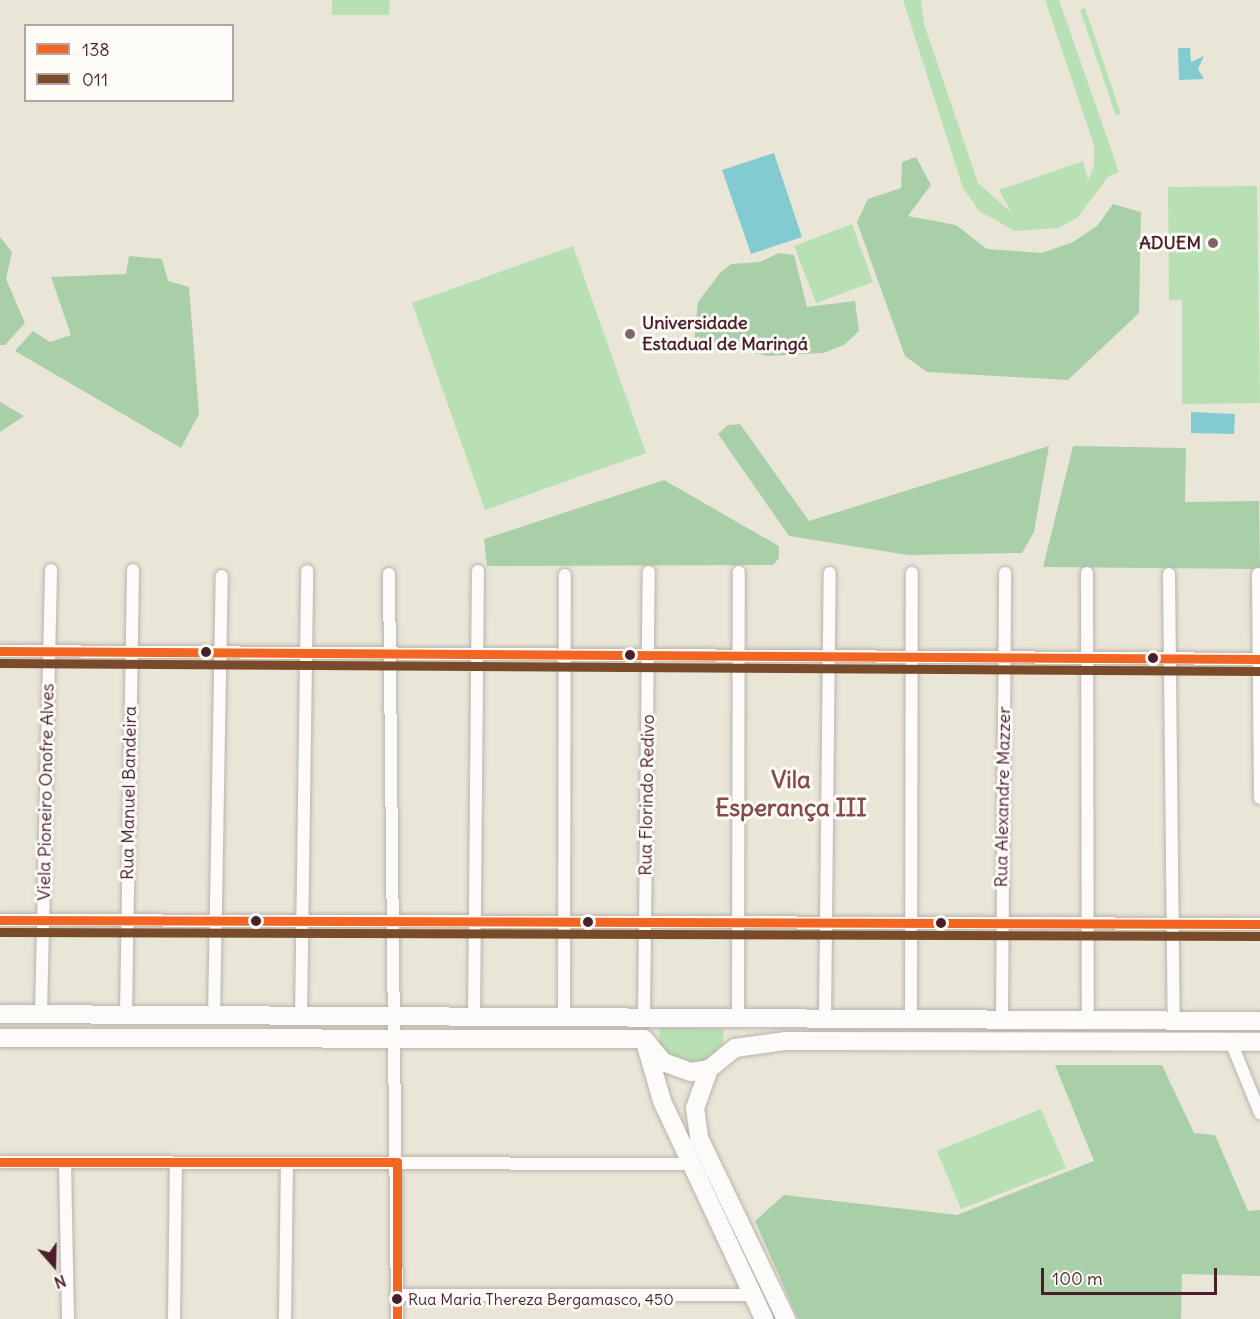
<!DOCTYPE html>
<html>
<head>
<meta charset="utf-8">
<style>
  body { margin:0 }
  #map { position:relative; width:1260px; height:1319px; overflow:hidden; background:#e9e6d8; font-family:Delius,sans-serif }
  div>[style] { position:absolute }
  .green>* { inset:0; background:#b9e0b5 }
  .forest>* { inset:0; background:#a9cfa8 }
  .water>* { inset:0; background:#81cbd1 }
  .roads { filter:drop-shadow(0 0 2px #b9b3ac) drop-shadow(0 0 2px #b9b3ac) }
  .minor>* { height:12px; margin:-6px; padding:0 6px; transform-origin:6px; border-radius:6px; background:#fcfbf9 }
  .secondary>* { height:18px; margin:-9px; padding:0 9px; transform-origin:9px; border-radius:9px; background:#fcfbf9 }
  .bus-1>* { height:9px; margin:-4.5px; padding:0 4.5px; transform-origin:4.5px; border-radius:4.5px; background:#f26522 }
  .bus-2>* { height:9px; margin:-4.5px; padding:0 4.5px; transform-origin:4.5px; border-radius:4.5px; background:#7a4b2a }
  .dots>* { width:16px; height:16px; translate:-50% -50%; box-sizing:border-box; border:3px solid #fdfcf7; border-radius:50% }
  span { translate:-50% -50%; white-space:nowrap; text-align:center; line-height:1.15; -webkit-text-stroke:6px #fdfcf7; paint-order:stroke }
  .bus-label { font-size:16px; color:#4a1f2b }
  .left { translate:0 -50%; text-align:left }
  .poi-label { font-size:18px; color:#4a1f2b; font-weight:700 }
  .right { translate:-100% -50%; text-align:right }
  .street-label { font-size:18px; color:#4a1f2b }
  .district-label { font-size:24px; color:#864c4c; font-weight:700 }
  .legend { position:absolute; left:24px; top:24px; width:210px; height:78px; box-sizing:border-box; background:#fdfcf7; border:2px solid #b5a4a5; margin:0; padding:8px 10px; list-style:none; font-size:18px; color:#4a1f2b }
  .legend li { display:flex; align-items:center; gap:12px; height:30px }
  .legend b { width:30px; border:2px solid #b5a4a5 }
  .north { position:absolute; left:24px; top:1235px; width:60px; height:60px; -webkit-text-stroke:4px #fdfcf7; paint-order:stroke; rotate:160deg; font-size:16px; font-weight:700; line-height:24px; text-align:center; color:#4a1f2b }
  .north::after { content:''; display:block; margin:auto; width:21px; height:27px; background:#4a1f2b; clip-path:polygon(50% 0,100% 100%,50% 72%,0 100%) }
  .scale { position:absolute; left:1041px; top:1268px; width:176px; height:27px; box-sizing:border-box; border:3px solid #4a1f2b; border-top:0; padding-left:8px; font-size:18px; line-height:21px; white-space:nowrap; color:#4a1f2b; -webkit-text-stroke:4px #fdfcf7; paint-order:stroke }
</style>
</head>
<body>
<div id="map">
  <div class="green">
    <i style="clip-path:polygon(332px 0,390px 0,389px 15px,332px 15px)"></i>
    <i style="clip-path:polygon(903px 0,921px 0,924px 24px,978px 183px,1012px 213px,999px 190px,1083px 161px,1088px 180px,1094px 166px,1094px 145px,1045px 0,1059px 0,1119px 172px,1109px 176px,1077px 218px,1058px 228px,1015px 231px,979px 211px,963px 188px)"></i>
    <i style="clip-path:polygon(1085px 8px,1121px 114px,1116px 116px,1080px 10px)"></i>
    <i style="clip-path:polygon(1257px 186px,1260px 403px,1182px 404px,1182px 300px,1169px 300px,1168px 187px)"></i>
    <i style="clip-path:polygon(852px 224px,873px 282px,816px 303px,794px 246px)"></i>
    <i style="clip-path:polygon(573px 246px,646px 453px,485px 510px,412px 303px)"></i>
    <i style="clip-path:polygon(660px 1028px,724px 1029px,723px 1043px,710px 1060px,685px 1065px,658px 1049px)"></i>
    <i style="clip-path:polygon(1041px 1109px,1066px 1168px,961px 1209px,937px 1151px)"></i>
  </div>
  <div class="forest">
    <i style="clip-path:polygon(916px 157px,931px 185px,908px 216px,956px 225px,987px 249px,1042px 253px,1073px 242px,1097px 226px,1113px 204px,1141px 212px,1139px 313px,1068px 380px,927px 372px,905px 356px,857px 222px,868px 199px,901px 188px,902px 162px)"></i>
    <i style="clip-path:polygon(0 237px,12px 252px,6px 279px,25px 323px,5px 345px,0 345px)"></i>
    <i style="clip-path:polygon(779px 253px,794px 255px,807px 307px,855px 301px,859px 331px,844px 345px,823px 353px,768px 356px,733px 348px,693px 352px,698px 302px,720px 273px,731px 264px,760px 262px)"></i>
    <i style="clip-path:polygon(129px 256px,162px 259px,168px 281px,189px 287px,199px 414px,181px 448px,15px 351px,33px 331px,50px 342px,71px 335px,51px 277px,126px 274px)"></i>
    <i style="clip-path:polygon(0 402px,24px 416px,0 432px)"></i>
    <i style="clip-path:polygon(740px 424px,809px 521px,1049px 446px,1034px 532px,1022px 553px,908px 555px,789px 536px,718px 434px,728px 425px)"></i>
    <i style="clip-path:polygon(1073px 446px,1186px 448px,1185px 502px,1259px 501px,1260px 569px,1043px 567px)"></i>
    <i style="clip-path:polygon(664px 480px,779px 546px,779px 558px,773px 565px,487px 566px,484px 539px)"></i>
    <i style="clip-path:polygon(1055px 1065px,1162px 1065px,1194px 1133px,1215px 1135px,1248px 1211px,1260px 1210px,1260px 1276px,1182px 1274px,1181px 1319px,798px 1319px,755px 1221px,784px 1195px,957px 1215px,1094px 1161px)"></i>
  </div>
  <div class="water">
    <i style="clip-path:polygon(1178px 48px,1190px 48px,1191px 62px,1204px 56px,1198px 69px,1204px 79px,1179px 80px)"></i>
    <i style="clip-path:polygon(774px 153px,802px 237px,751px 254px,722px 170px)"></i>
    <i style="clip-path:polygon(1191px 412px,1235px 414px,1234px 434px,1191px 433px)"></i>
  </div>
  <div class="roads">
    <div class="minor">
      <i style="left:1087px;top:573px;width:448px;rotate:89.9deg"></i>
      <i style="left:389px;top:574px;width:745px;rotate:89.38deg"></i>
      <i style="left:1169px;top:574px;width:447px;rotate:89.4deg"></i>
      <i style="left:1258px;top:574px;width:224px;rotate:89.5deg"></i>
      <i style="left:0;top:651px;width:1260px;rotate:0.36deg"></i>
      <i style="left:0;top:920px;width:1260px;rotate:0.18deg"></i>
      <i style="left:41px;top:1014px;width:444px;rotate:-88.7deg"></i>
      <i style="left:126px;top:1016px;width:446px;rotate:-89.1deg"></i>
      <i style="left:214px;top:1018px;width:442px;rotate:-89deg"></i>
      <i style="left:301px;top:1018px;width:447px;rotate:-89.2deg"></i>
      <i style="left:738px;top:1018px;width:446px;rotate:-89.9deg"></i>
      <i style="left:825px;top:1018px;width:445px;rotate:-89.4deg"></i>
      <i style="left:474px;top:1019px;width:448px;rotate:-89.5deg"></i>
      <i style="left:644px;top:1019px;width:447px;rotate:-89.4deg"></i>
      <i style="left:911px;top:1019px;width:446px;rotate:-89.9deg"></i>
      <i style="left:564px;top:1020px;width:445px;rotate:-89.9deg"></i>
      <i style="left:1002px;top:1021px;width:448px;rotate:-89.6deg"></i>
      <i style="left:1231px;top:1042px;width:77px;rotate:67.8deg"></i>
      <i style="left:0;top:1162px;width:692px;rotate:0.17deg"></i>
      <i style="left:65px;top:1163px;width:156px;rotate:88.9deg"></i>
      <i style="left:396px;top:1295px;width:357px"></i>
      <i style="left:174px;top:1319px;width:156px;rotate:-89.3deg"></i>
      <i style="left:285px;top:1319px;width:156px;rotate:-89.3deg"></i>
    </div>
    <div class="secondary">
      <i style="left:0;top:1014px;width:1260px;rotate:0.32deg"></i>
      <i style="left:0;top:1038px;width:644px;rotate:0.09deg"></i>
      <i style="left:644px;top:1039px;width:30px;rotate:50deg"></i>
      <i style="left:663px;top:1062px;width:30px;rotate:20deg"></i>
      <i style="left:691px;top:1072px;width:18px;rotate:-9deg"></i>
      <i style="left:709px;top:1069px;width:33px;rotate:-39deg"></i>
      <i style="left:735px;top:1048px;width:50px;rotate:-8deg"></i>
      <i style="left:785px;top:1041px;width:475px;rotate:0.1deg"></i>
      <i style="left:645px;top:1042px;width:61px;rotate:73.9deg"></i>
      <i style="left:662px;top:1101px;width:241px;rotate:64.9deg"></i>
      <i style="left:709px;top:1069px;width:41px;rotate:109.7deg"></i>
      <i style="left:695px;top:1108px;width:30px;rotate:82deg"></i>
      <i style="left:699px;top:1138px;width:201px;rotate:64.3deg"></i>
    </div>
  </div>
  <div class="bus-1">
    <i style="left:0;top:651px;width:1260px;rotate:0.36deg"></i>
    <i style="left:0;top:920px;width:1260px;rotate:0.18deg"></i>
    <i style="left:0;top:1162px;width:397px"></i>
    <i style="left:397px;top:1162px;width:157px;rotate:90deg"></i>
  </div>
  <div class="bus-2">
    <i style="left:0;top:663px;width:1260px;rotate:0.36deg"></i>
    <i style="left:0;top:932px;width:1260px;rotate:0.18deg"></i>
  </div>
  <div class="dots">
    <i style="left:1213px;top:243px;background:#826568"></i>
    <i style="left:630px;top:334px;background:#826568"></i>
    <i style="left:206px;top:652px;background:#4a1f2b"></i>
    <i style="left:630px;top:655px;background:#4a1f2b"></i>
    <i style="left:1153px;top:658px;background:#4a1f2b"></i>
    <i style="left:256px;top:921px;background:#4a1f2b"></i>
    <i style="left:588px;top:922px;background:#4a1f2b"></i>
    <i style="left:941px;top:923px;background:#4a1f2b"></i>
    <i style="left:397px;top:1299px;background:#4a1f2b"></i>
  </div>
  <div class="bus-label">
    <span class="left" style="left:408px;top:1299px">Rua Maria Thereza Bergamasco, 450</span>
  </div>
  <div class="poi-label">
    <span class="right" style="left:1201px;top:243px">ADUEM</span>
    <span class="left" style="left:642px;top:334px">Universidade<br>Estadual de Maringá</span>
  </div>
  <div class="street-label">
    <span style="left:46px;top:792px;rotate:-89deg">Viela Pioneiro Onofre Alves</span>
    <span style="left:129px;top:793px;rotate:-89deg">Rua Manuel Bandeira</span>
    <span style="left:647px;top:795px;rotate:-89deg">Rua Florindo Redivo</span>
    <span style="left:1003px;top:797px;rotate:-89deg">Rua Alexandre Mazzer</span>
  </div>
  <div class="district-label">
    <span style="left:791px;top:794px">Vila<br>Esperança III</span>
  </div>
  <ul class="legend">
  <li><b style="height:8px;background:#f26522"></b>138</li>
  <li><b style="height:8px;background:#7a4b2a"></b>011</li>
  </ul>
  <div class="north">N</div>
  <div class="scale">100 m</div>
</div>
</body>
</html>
